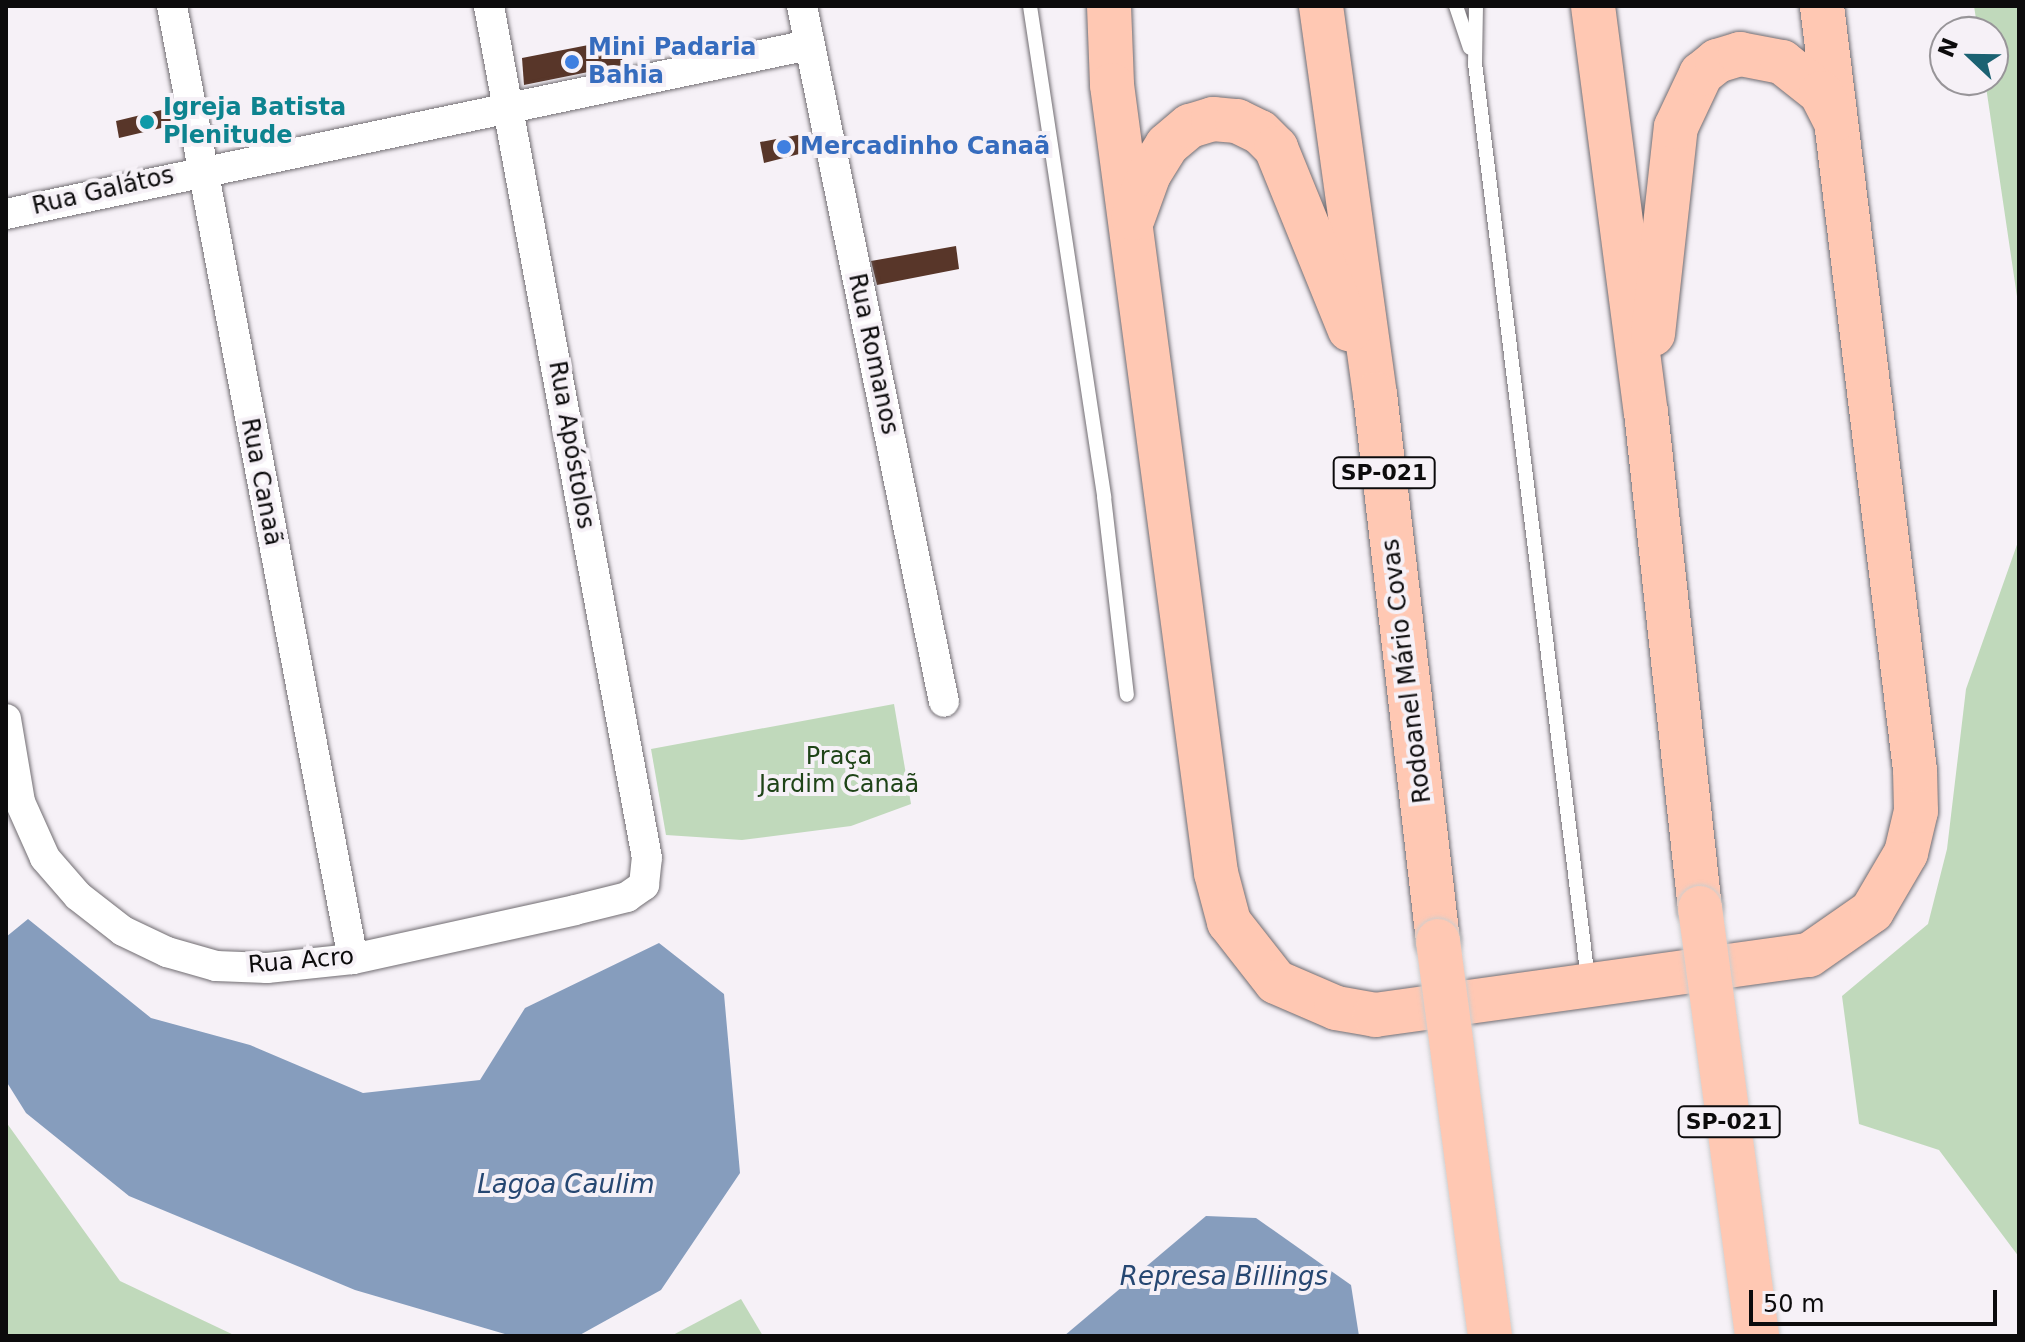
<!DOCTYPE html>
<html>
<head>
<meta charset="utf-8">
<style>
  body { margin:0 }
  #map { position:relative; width:2025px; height:1342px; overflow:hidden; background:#f6f1f7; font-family:"DejaVu Sans",sans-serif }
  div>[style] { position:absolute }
  .green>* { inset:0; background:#c0d9bb }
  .water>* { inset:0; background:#869dbd }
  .building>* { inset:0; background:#583629 }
  .roads { filter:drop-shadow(0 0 2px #716d72) drop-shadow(0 0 2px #716d72) }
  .service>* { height:14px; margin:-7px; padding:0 7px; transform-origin:7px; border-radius:7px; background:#fff }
  .minor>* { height:30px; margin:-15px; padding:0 15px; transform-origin:15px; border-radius:15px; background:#fff }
  .motorway>* { height:44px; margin:-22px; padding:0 22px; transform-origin:22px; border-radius:22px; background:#ffc8b3 }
  .bridges { filter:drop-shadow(0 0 2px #cecece) drop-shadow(0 0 2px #cecece) }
  .motorway-bridge>* { height:44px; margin:-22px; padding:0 22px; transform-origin:22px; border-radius:22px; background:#ffc8b3 }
  .dots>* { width:22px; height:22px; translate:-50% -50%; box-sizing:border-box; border:4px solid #f6f1f7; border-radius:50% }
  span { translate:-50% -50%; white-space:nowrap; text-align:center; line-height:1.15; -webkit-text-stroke:8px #f6f1f7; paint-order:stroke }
  .shield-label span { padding:2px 6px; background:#f6f1f7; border:2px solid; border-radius:6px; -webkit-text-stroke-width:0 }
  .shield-label { font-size:22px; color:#0c0b0c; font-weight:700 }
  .shop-label { font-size:24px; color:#366cbe; font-weight:700 }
  .left { translate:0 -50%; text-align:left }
  .culture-label { font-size:24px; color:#0d838f; font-weight:700 }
  .street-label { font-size:24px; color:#0c0b0c }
  .park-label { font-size:24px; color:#1f4418 }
  .water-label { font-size:26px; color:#264772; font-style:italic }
  .frame { position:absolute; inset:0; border:8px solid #0c0b0c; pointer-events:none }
  .north { position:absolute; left:1929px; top:16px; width:80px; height:80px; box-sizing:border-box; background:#f6f1f7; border:2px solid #989599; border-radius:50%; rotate:292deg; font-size:22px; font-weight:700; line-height:32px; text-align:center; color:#0c0b0c }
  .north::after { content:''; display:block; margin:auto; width:28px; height:36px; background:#1b6272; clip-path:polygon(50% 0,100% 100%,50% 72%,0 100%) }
  .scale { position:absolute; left:1749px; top:1290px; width:248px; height:36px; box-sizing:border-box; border:4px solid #0c0b0c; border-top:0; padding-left:10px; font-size:24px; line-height:28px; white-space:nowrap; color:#0c0b0c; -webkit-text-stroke:6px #f6f1f7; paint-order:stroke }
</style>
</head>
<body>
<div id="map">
  <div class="green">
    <i style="clip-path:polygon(1974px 6px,2019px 6px,2019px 310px,1985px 80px,1993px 80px,1993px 32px,1978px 32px)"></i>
    <i style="clip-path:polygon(2019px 539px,2019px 1257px,1939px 1150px,1859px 1124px,1842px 996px,1928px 924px,1947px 849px,1966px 689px)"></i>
    <i style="clip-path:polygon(894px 704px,911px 804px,851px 826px,742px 840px,666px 835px,651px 749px)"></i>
    <i style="clip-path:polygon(6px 1122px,120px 1281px,236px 1336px,6px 1336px)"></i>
    <i style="clip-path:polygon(741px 1299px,763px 1336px,671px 1336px)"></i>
  </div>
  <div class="water">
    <i style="clip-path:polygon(28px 919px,151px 1018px,250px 1045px,363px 1093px,480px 1080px,525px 1008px,659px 943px,724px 994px,740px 1173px,661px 1290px,578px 1336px,512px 1336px,355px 1290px,129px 1196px,26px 1113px,6px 1081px,6px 937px)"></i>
    <i style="clip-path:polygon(1206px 1216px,1256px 1218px,1351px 1285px,1359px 1336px,1064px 1336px)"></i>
  </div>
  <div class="building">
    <i style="clip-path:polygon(619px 39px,623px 65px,524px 85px,522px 58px)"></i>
    <i style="clip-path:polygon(174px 107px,178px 124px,119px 138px,116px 121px)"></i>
    <i style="clip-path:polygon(803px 134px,807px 152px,764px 163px,760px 142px)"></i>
    <i style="clip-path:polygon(956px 246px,959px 269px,877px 285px,871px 261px)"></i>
  </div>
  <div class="roads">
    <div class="service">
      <i style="left:1030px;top:6px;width:497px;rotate:81.4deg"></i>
      <i style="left:1104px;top:497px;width:199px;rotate:83.4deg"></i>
      <i style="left:1456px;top:6px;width:44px;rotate:71.6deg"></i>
      <i style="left:1476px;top:6px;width:57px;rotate:91deg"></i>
      <i style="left:1475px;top:63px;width:924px;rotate:82.97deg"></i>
    </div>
    <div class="minor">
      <i style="left:172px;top:6px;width:970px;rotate:79.25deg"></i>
      <i style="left:802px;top:6px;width:710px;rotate:78.47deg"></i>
      <i style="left:6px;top:214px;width:821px;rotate:-11.89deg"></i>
      <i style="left:6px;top:719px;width:84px;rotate:80.4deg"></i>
      <i style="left:20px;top:802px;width:61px;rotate:65.9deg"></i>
      <i style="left:45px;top:858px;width:50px;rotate:49deg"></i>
      <i style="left:78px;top:896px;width:57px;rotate:37.9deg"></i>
      <i style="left:123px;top:931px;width:49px;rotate:25.5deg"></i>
      <i style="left:167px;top:952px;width:51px;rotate:15.9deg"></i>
      <i style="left:216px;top:966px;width:51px;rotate:2.2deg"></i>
      <i style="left:267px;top:968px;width:86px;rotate:-6deg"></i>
      <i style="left:353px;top:959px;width:227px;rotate:-12.4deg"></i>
      <i style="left:575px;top:910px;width:54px;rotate:-14deg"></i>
      <i style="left:627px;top:897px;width:21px;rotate:-35deg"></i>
      <i style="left:644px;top:885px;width:27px;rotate:-84deg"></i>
      <i style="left:647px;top:858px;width:867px;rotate:-100.51deg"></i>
    </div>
    <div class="motorway">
      <i style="left:1109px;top:6px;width:79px;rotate:87.8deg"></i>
      <i style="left:1112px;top:85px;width:795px;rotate:82.48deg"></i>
      <i style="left:1216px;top:873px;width:51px;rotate:75.1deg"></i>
      <i style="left:1229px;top:922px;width:76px;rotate:51.9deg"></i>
      <i style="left:1276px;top:982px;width:65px;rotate:23.4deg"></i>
      <i style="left:1336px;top:1008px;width:40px;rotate:10deg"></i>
      <i style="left:1375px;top:1015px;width:438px;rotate:-7.9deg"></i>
      <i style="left:1809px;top:955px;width:77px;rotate:-34.9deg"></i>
      <i style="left:1872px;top:911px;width:67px;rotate:-59.6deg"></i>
      <i style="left:1906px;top:853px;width:43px;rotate:-76.6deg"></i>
      <i style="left:1916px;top:811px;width:41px;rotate:-91.4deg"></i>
      <i style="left:1915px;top:770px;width:770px;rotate:-96.94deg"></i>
      <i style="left:1321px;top:6px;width:392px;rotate:82.1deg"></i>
      <i style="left:1375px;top:394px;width:551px;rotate:83.43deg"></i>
      <i style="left:1593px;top:6px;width:409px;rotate:82.6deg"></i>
      <i style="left:1646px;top:412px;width:499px;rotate:83.8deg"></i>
      <i style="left:1133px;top:218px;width:47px;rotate:-70deg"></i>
      <i style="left:1149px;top:174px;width:34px;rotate:-58deg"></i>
      <i style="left:1167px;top:145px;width:30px;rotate:-40deg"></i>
      <i style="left:1190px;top:126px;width:24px;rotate:-17deg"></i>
      <i style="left:1213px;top:119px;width:24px;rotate:5deg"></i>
      <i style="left:1237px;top:121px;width:25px;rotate:26deg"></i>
      <i style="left:1260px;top:132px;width:23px;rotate:45deg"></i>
      <i style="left:1276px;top:148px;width:196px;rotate:67.9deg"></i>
      <i style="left:1653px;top:334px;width:208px;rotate:-83.7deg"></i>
      <i style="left:1676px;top:127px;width:59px;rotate:-64.7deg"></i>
      <i style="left:1701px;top:74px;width:21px;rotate:-39deg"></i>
      <i style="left:1717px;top:61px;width:24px;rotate:-17deg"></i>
      <i style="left:1740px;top:54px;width:43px;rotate:10.8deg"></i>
      <i style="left:1782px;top:62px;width:50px;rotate:38.5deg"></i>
      <i style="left:1821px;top:93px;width:30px;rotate:63deg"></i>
    </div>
  </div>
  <div class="bridges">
    <div class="motorway-bridge">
      <i style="left:1700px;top:908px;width:432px;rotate:82.4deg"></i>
      <i style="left:1438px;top:941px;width:398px;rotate:82.5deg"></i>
    </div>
  </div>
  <div class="dots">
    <i style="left:572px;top:62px;background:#3f7fe0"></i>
    <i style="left:147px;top:122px;background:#0f9aa8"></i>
    <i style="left:784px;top:147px;background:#3f7fe0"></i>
  </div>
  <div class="shield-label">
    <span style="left:1384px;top:473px">SP-021</span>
    <span style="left:1729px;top:1122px">SP-021</span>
  </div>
  <div class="shop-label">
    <span class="left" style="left:588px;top:62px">Mini Padaria<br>Bahia</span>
    <span class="left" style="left:800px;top:147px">Mercadinho Canaã</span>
  </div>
  <div class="culture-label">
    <span class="left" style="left:163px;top:122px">Igreja Batista<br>Plenitude</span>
  </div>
  <div class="street-label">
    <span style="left:103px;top:191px;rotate:-13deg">Rua Galátos</span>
    <span style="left:873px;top:354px;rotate:78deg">Rua Romanos</span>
    <span style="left:571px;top:445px;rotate:80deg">Rua Apóstolos</span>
    <span style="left:261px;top:482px;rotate:79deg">Rua Canaã</span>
    <span style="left:1407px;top:671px;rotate:-97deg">Rodoanel Mário Covas</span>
    <span style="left:301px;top:961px;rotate:-5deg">Rua Acro</span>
  </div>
  <div class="park-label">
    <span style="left:839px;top:771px">Praça<br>Jardim Canaã</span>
  </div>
  <div class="water-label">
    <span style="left:566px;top:1185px">Lagoa Caulim</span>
    <span style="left:1224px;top:1277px">Represa Billings</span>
  </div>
  <div class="frame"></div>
  <div class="north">N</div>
  <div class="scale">50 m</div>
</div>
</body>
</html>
